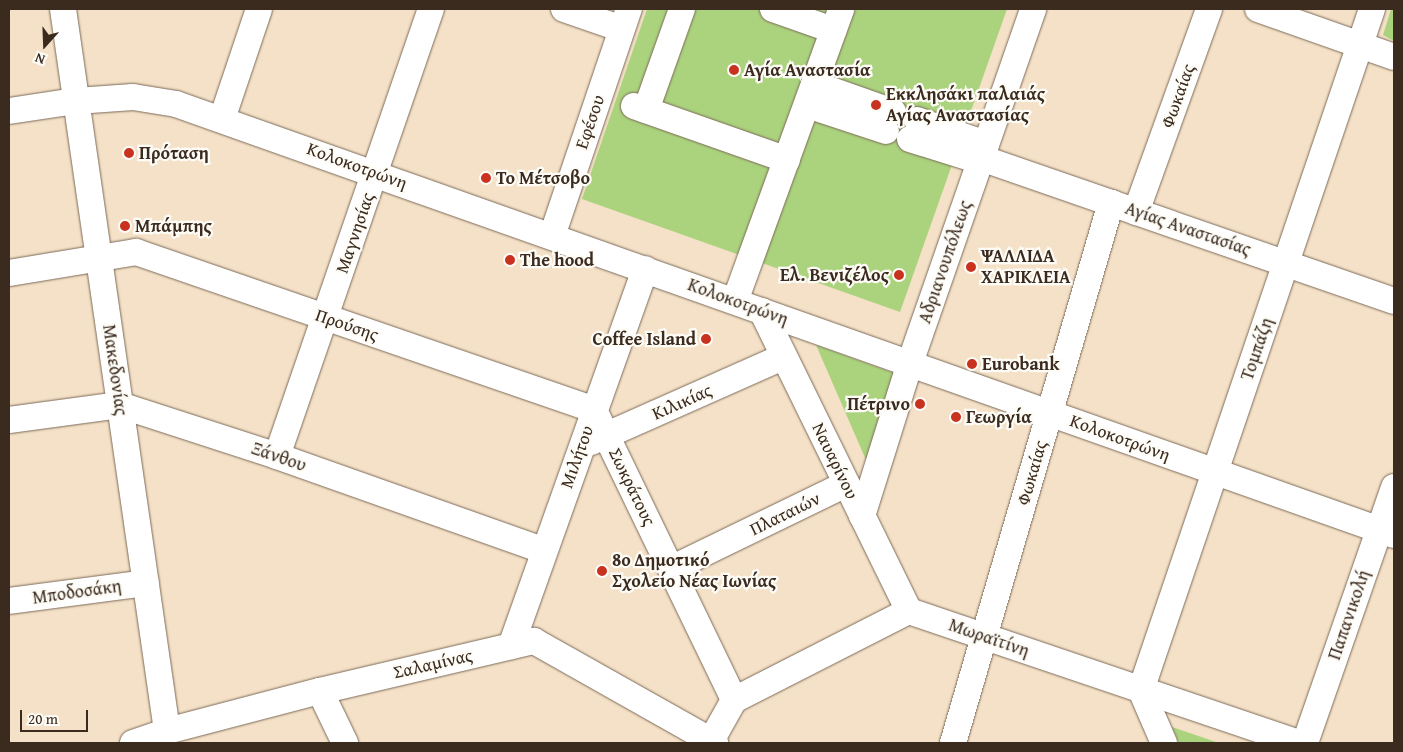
<!DOCTYPE html>
<html>
<head>
<meta charset="utf-8">
<style>
  body { margin:0 }
  #map { position:relative; width:1403px; height:752px; overflow:hidden; background:#f4e1c7; font-family:"Gentium Book Plus",serif }
  div>[style] { position:absolute }
  .green>* { inset:0; background:#abd37d }
  .roads { filter:drop-shadow(0 0 1px #7c6a59) drop-shadow(0 0 1px #7c6a59) }
  .minor>* { height:26px; margin:-13px; padding:0 13px; transform-origin:13px; border-radius:13px; background:#fff }
  .dots>* { width:14px; height:14px; translate:-50% -50%; box-sizing:border-box; border:2px solid #fdfcf7; border-radius:50% }
  span { translate:-50% -50%; white-space:nowrap; text-align:center; line-height:1.15; -webkit-text-stroke:4.5px #fdfcf7; paint-order:stroke }
  .poi-label { font-size:18px; color:#3b2a1e; font-weight:700 }
  .left { translate:0 -50%; text-align:left }
  .right { translate:-100% -50%; text-align:right }
  .street-label { font-size:18px; color:#3b2a1e }
  .frame { position:absolute; inset:0; border:10px solid #3b2a1e; pointer-events:none }
  .north { position:absolute; left:20px; top:20px; width:50px; height:50px; -webkit-text-stroke:4px #fdfcf7; paint-order:stroke; rotate:200deg; font-size:14px; font-weight:700; line-height:20px; text-align:center; color:#3b2a1e }
  .north::after { content:''; display:block; margin:auto; width:18px; height:22px; background:#3b2a1e; clip-path:polygon(50% 0,100% 100%,50% 72%,0 100%) }
  .scale { position:absolute; left:20px; top:710px; width:68px; height:22px; box-sizing:border-box; border:2px solid #3b2a1e; border-top:0; padding-left:6px; font-size:15px; line-height:18px; white-space:nowrap; color:#3b2a1e; -webkit-text-stroke:4px #fdfcf7; paint-order:stroke }
</style>
</head>
<body>
<div id="map">
  <div class="green">
    <i style="clip-path:polygon(647px 9px,1007px 9px,900px 312px,582px 199px)"></i>
    <i style="clip-path:polygon(1391px 9px,1394px 9px,1394px 41px,1383px 35px)"></i>
    <i style="clip-path:polygon(816px 345px,894px 373px,866px 460px)"></i>
    <i style="clip-path:polygon(1172px 727px,1219px 743px,1179px 743px)"></i>
  </div>
  <div class="roads">
    <div class="minor">
      <i style="left:63px;top:9px;width:729px;rotate:81.8deg"></i>
      <i style="left:564px;top:9px;width:61px;rotate:19deg"></i>
      <i style="left:773px;top:9px;width:64px;rotate:19.3deg"></i>
      <i style="left:1258px;top:9px;width:144px;rotate:19.4deg"></i>
      <i style="left:814px;top:84px;width:84px;rotate:19.5deg"></i>
      <i style="left:807px;top:105px;width:83px;rotate:18.2deg"></i>
      <i style="left:634px;top:106px;width:162px;rotate:19.4deg"></i>
      <i style="left:646px;top:110px;width:107px;rotate:-70.4deg"></i>
      <i style="left:9px;top:111px;width:68px;rotate:-8.5deg"></i>
      <i style="left:76px;top:101px;width:57px;rotate:-4deg"></i>
      <i style="left:133px;top:97px;width:44px;rotate:9.2deg"></i>
      <i style="left:176px;top:104px;width:1292px;rotate:19.49deg"></i>
      <i style="left:222px;top:119px;width:116px;rotate:-71.4deg"></i>
      <i style="left:917px;top:120px;width:73px;rotate:19.2deg"></i>
      <i style="left:910px;top:139px;width:73px;rotate:17.4deg"></i>
      <i style="left:981px;top:158px;width:437px;rotate:19.1deg"></i>
      <i style="left:1136px;top:212px;width:216px;rotate:-70.2deg"></i>
      <i style="left:552px;top:236px;width:240px;rotate:-71.3deg"></i>
      <i style="left:9px;top:273px;width:129px;rotate:-9.4deg"></i>
      <i style="left:136px;top:252px;width:484px;rotate:19deg"></i>
      <i style="left:594px;top:410px;width:322px;rotate:64.2deg"></i>
      <i style="left:735px;top:301px;width:311px;rotate:-70deg"></i>
      <i style="left:762px;top:311px;width:334px;rotate:63.9deg"></i>
      <i style="left:9px;top:420px;width:112px;rotate:-7.7deg"></i>
      <i style="left:120px;top:405px;width:165px;rotate:18deg"></i>
      <i style="left:277px;top:456px;width:282px;rotate:19.5deg"></i>
      <i style="left:591px;top:442px;width:210px;rotate:-23.9deg"></i>
      <i style="left:277px;top:456px;width:473px;rotate:-71deg"></i>
      <i style="left:862px;top:516px;width:160px;rotate:-72.6deg"></i>
      <i style="left:910px;top:363px;width:375px;rotate:-70.8deg"></i>
      <i style="left:671px;top:569px;width:195px;rotate:-25.9deg"></i>
      <i style="left:9px;top:601px;width:138px;rotate:-7.5deg"></i>
      <i style="left:511px;top:646px;width:400px;rotate:-70.4deg"></i>
      <i style="left:320px;top:691px;width:58px;rotate:64.3deg"></i>
      <i style="left:711px;top:741px;width:47px;rotate:-60.7deg"></i>
      <i style="left:734px;top:700px;width:196px;rotate:-27deg"></i>
      <i style="left:909px;top:611px;width:412px;rotate:18.7deg"></i>
      <i style="left:133px;top:743px;width:36px;rotate:-19deg"></i>
      <i style="left:167px;top:731px;width:158px;rotate:-14.7deg"></i>
      <i style="left:320px;top:691px;width:220px;rotate:-13.2deg"></i>
      <i style="left:534px;top:641px;width:208px;rotate:29.4deg"></i>
      <i style="left:953px;top:743px;width:563px;rotate:-73.69deg"></i>
      <i style="left:1164px;top:743px;width:58px;rotate:-113.5deg"></i>
      <i style="left:1141px;top:690px;width:719px;rotate:-71.26deg"></i>
      <i style="left:1305px;top:743px;width:271px;rotate:-70.8deg"></i>
    </div>
  </div>
  <div class="dots">
    <i style="left:734px;top:70px;background:#c8321e"></i>
    <i style="left:876px;top:105px;background:#c8321e"></i>
    <i style="left:129px;top:153px;background:#c8321e"></i>
    <i style="left:486px;top:178px;background:#c8321e"></i>
    <i style="left:125px;top:226px;background:#c8321e"></i>
    <i style="left:510px;top:260px;background:#c8321e"></i>
    <i style="left:971px;top:267px;background:#c8321e"></i>
    <i style="left:899px;top:275px;background:#c8321e"></i>
    <i style="left:706px;top:339px;background:#c8321e"></i>
    <i style="left:972px;top:364px;background:#c8321e"></i>
    <i style="left:920px;top:404px;background:#c8321e"></i>
    <i style="left:956px;top:417px;background:#c8321e"></i>
    <i style="left:602px;top:571px;background:#c8321e"></i>
  </div>
  <div class="poi-label">
    <span class="left" style="left:744px;top:70px">Αγία Αναστασία</span>
    <span class="left" style="left:886px;top:105px">Εκκλησάκι παλαιάς<br>Αγίας Αναστασίας</span>
    <span class="left" style="left:139px;top:153px">Πρόταση</span>
    <span class="left" style="left:496px;top:178px">Το Μέτσοβο</span>
    <span class="left" style="left:135px;top:226px">Μπάμπης</span>
    <span class="left" style="left:981px;top:267px">ΨΑΛΛΙΔΑ<br>ΧΑΡΙΚΛΕΙΑ</span>
    <span class="left" style="left:520px;top:260px">The hood</span>
    <span class="right" style="left:889px;top:275px">Ελ. Βενιζέλος</span>
    <span class="right" style="left:696px;top:339px">Coffee Island</span>
    <span class="left" style="left:982px;top:364px">Eurobank</span>
    <span class="right" style="left:910px;top:404px">Πέτρινο</span>
    <span class="left" style="left:966px;top:417px">Γεωργία</span>
    <span class="left" style="left:612px;top:571px">8ο Δημοτικό<br>Σχολείο Νέας Ιωνίας</span>
  </div>
  <div class="street-label">
    <span style="left:1178px;top:96px;rotate:-70deg">Φωκαίας</span>
    <span style="left:590px;top:122px;rotate:-71deg">Εφέσου</span>
    <span style="left:357px;top:166px;rotate:20deg">Κολοκοτρώνη</span>
    <span style="left:1188px;top:229px;rotate:19deg">Αγίας Αναστασίας</span>
    <span style="left:355px;top:233px;rotate:-71deg">Μαγνησίας</span>
    <span style="left:945px;top:262px;rotate:-71deg">Αδριανουπόλεως</span>
    <span style="left:738px;top:302px;rotate:20deg">Κολοκοτρώνη</span>
    <span style="left:347px;top:325px;rotate:19deg">Προύσης</span>
    <span style="left:1257px;top:349px;rotate:-71deg">Τομπάζη</span>
    <span style="left:115px;top:370px;rotate:82deg">Μακεδονίας</span>
    <span style="left:682px;top:402px;rotate:-24deg">Κιλικίας</span>
    <span style="left:1120px;top:438px;rotate:20deg">Κολοκοτρώνη</span>
    <span style="left:279px;top:457px;rotate:19deg">Ξάνθου</span>
    <span style="left:577px;top:457px;rotate:-70deg">Μιλήτου</span>
    <span style="left:835px;top:461px;rotate:64deg">Ναυαρίνου</span>
    <span style="left:1032px;top:473px;rotate:-74deg">Φωκαίας</span>
    <span style="left:632px;top:487px;rotate:64deg">Σωκράτους</span>
    <span style="left:785px;top:514px;rotate:-26deg">Πλαταιών</span>
    <span style="left:77px;top:592px;rotate:-8deg">Μποδοσάκη</span>
    <span style="left:1349px;top:615px;rotate:-71deg">Παπανικολή</span>
    <span style="left:989px;top:638px;rotate:19deg">Μωραϊτίνη</span>
    <span style="left:433px;top:664px;rotate:-13deg">Σαλαμίνας</span>
  </div>
  <div class="frame"></div>
  <div class="north">N</div>
  <div class="scale">20 m</div>
</div>
</body>
</html>
